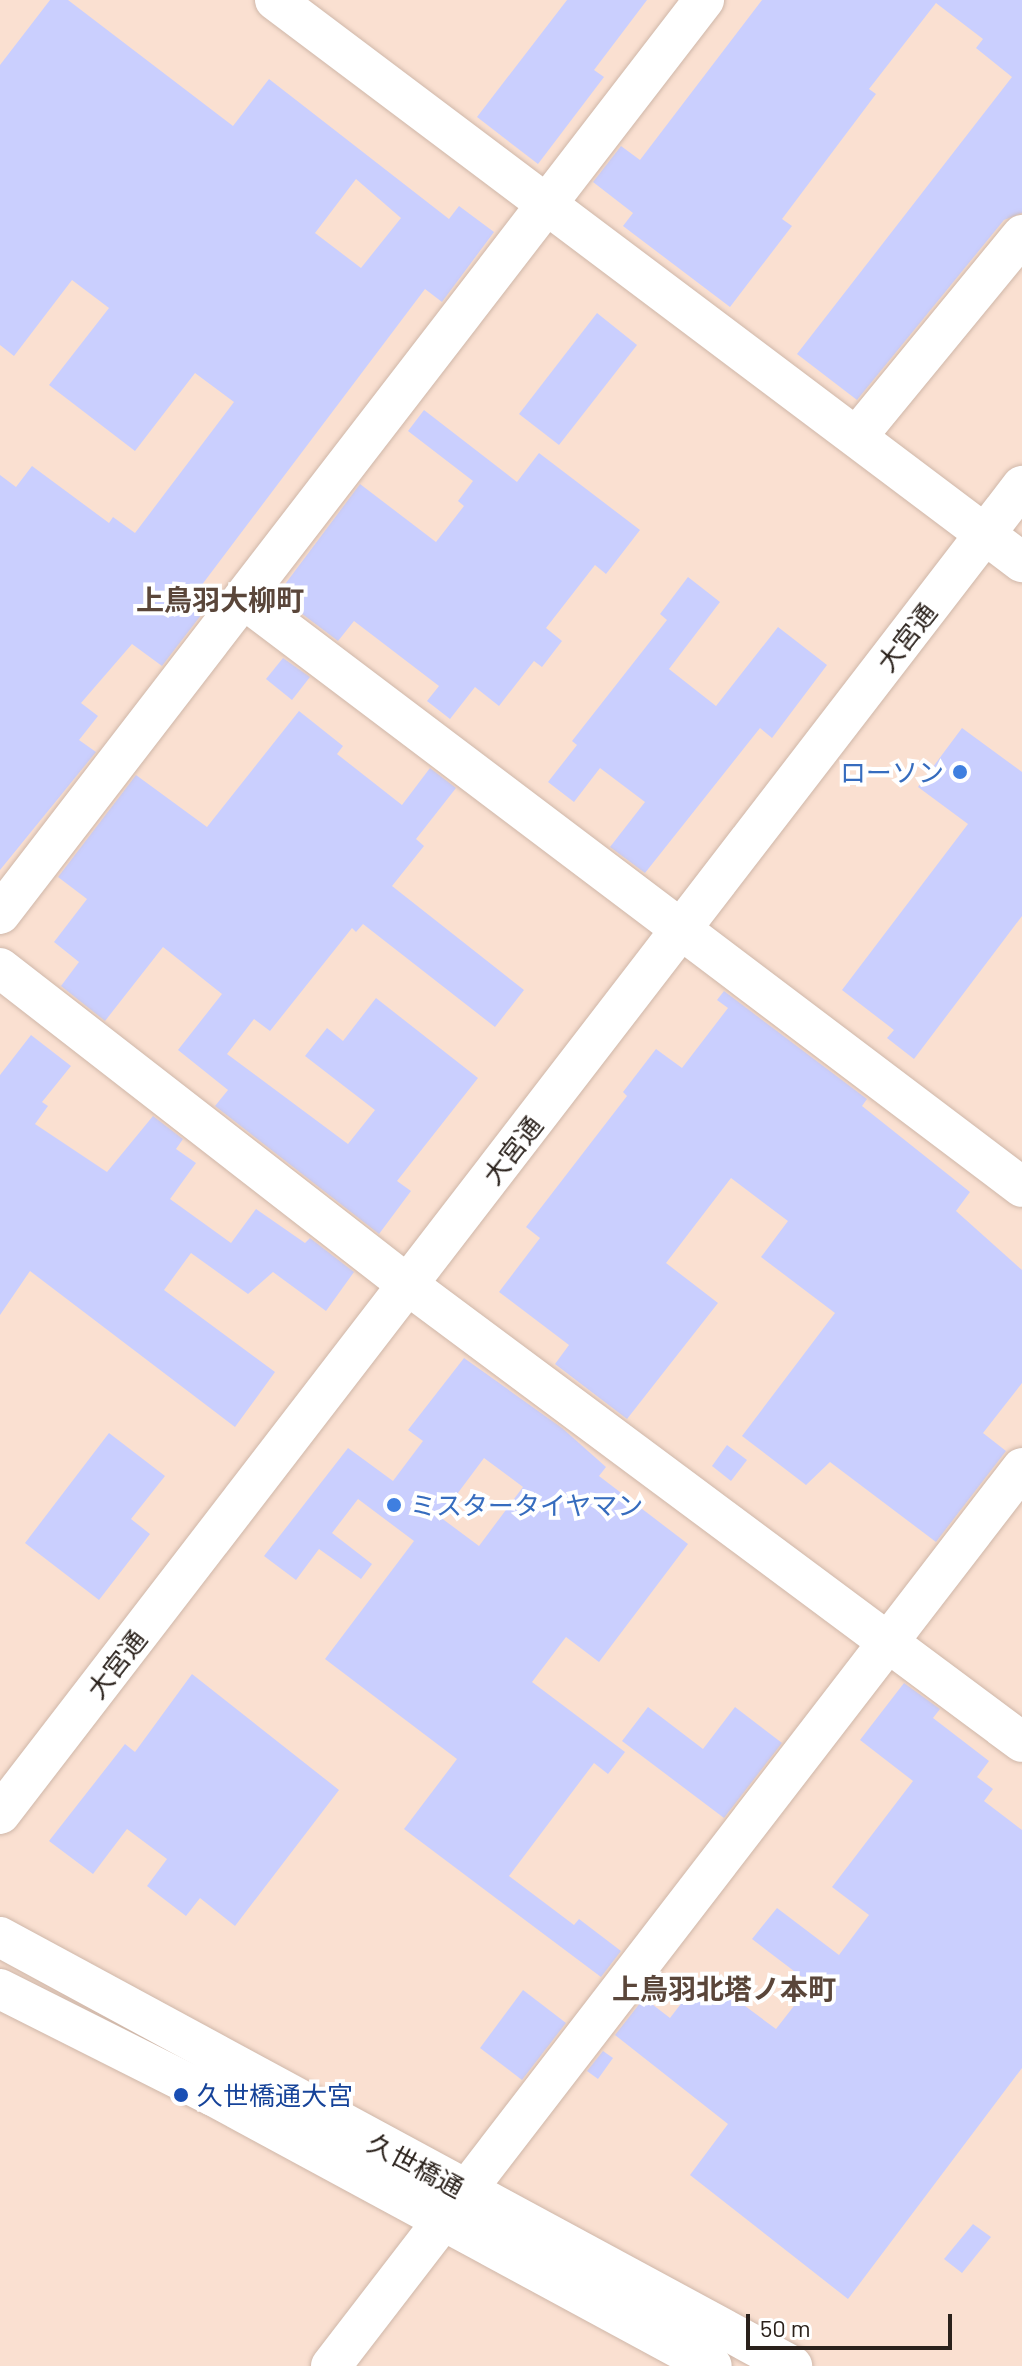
<!DOCTYPE html>
<html>
<head>
<meta charset="utf-8">
<style>
  body { margin:0 }
  #map { position:relative; width:1022px; height:2366px; overflow:hidden; background:#feeee5; font-family:Barlow,"Noto Sans JP",sans-serif }
  div>[style] { position:absolute }
  .built>* { inset:0; background:#fae0d1 }
  .building>* { inset:0; background:#cacffe }
  .roads { filter:drop-shadow(0 0 2px #cfb7a9) drop-shadow(0 0 2px #cfb7a9) }
  .minor>* { height:40px; margin:-20px; padding:0 20px; transform-origin:20px; border-radius:20px; background:#fff }
  .dots>* { width:22px; height:22px; translate:-50% -50%; box-sizing:border-box; border:4px solid #fff; border-radius:50% }
  span { translate:-50% -50%; white-space:nowrap; text-align:center; line-height:1.15; -webkit-text-stroke:8px #fff; paint-order:stroke }
  .street-label { font-size:26px; color:#2a211b }
  .shop-label { font-size:26px; color:#366cbe }
  .right { translate:-100% -50%; text-align:right }
  .left { translate:0 -50%; text-align:left }
  .transit-label { font-size:26px; color:#164399 }
  .neighbourhood-label { font-size:28px; color:#5a463a; font-weight:700 }
  .scale { position:absolute; left:746px; top:2314px; width:206px; height:36px; box-sizing:border-box; border:4px solid #2a211b; border-top:0; padding-left:10px; font-size:24px; line-height:28px; white-space:nowrap; color:#2a211b; -webkit-text-stroke:6px #fff; paint-order:stroke }
</style>
</head>
<body>
<div id="map">
  <div class="built">
    <i style="clip-path:polygon(0 0,1022px 0,1022px 2366px,0 2366px)"></i>
  </div>
  <div class="building">
    <i style="clip-path:polygon(evenodd,50px 0,68px 0,233px 126px,269px 79px,449px 219px,459px 206px,494px 232px,442px 302px,425px 289px,201px 586px,215px 597px,162px 666px,132px 644px,81px 703px,98px 716px,79px 740px,96px 752px,0 870px,0 475px,16px 487px,32px 466px,109px 523px,113px 517px,135px 533px,234px 402px,195px 373px,135px 451px,49px 385px,109px 308px,72px 280px,14px 356px,0 345px,0 65px,50px 0,356px 179px,401px 218px,361px 268px,315px 233px,356px 179px)"></i>
    <i style="clip-path:polygon(567px 0,647px 0,594px 70px,604px 77px,538px 164px,477px 117px)"></i>
    <i style="clip-path:polygon(762px 0,1022px 0,1022px 213px,1004px 220px,857px 400px,797px 354px,1012px 77px,976px 48px,983px 39px,936px 3px,869px 89px,876px 94px,782px 219px,792px 226px,730px 307px,623px 226px,633px 213px,593px 182px,621px 146px,640px 160px)"></i>
    <i style="clip-path:polygon(597px 313px,637px 345px,559px 445px,519px 414px)"></i>
    <i style="clip-path:polygon(424px 410px,517px 482px,539px 453px,640px 530px,606px 574px,595px 565px,546px 628px,562px 641px,542px 667px,534px 661px,499px 706px,475px 687px,450px 719px,427px 701px,439px 686px,354px 621px,338px 641px,277px 595px,360px 484px,436px 542px,464px 506px,458px 501px,473px 481px,408px 431px)"></i>
    <i style="clip-path:polygon(688px 577px,720px 602px,669px 669px,716px 706px,778px 627px,827px 665px,772px 738px,760px 728px,645px 873px,610px 847px,645px 802px,600px 768px,574px 802px,548px 782px,577px 745px,572px 741px,667px 620px,660px 614px)"></i>
    <i style="clip-path:polygon(283px 658px,310px 677px,292px 700px,266px 679px)"></i>
    <i style="clip-path:polygon(299px 711px,343px 746px,337px 754px,402px 805px,430px 768px,456px 788px,416px 839px,424px 846px,392px 886px,524px 990px,495px 1027px,363px 924px,356px 932px,352px 928px,270px 1031px,254px 1019px,227px 1054px,348px 1144px,375px 1110px,305px 1056px,327px 1028px,343px 1041px,376px 998px,478px 1078px,397px 1181px,411px 1191px,379px 1234px,215px 1106px,228px 1090px,178px 1050px,222px 994px,163px 947px,105px 1021px,61px 986px,79px 962px,54px 942px,87px 899px,58px 877px,136px 775px,207px 827px)"></i>
    <i style="clip-path:polygon(962px 728px,1022px 772px,1022px 916px,914px 1059px,887px 1038px,894px 1030px,842px 990px,968px 824px,918px 787px)"></i>
    <i style="clip-path:polygon(724px 991px,867px 1099px,862px 1106px,970px 1192px,956px 1211px,1022px 1270px,1022px 1383px,983px 1433px,1006px 1451px,936px 1542px,830px 1462px,806px 1485px,742px 1436px,835px 1313px,761px 1257px,788px 1221px,731px 1178px,666px 1263px,718px 1303px,627px 1419px,555px 1364px,569px 1345px,499px 1292px,540px 1238px,526px 1227px,627px 1096px,623px 1092px,656px 1049px,682px 1068px,728px 1008px,717px 1000px)"></i>
    <i style="clip-path:polygon(31px 1035px,71px 1066px,42px 1102px,48px 1106px,35px 1124px,107px 1172px,153px 1116px,183px 1139px,176px 1149px,196px 1163px,170px 1199px,231px 1243px,256px 1209px,305px 1243px,310px 1238px,354px 1272px,326px 1311px,273px 1272px,248px 1294px,191px 1253px,164px 1290px,275px 1372px,235px 1427px,30px 1271px,0 1315px,0 1075px)"></i>
    <i style="clip-path:polygon(evenodd,464px 1358px,562px 1428px,606px 1467px,599px 1476px,688px 1544px,599px 1662px,566px 1637px,532px 1682px,625px 1752px,608px 1774px,594px 1763px,509px 1876px,574px 1925px,579px 1919px,621px 1951px,601px 1977px,404px 1829px,457px 1759px,325px 1659px,414px 1541px,358px 1499px,332px 1533px,372px 1564px,361px 1579px,319px 1549px,296px 1580px,264px 1556px,348px 1448px,393px 1481px,423px 1441px,408px 1430px,464px 1358px,484px 1458px,523px 1487px,479px 1546px,440px 1517px,484px 1458px)"></i>
    <i style="clip-path:polygon(109px 1433px,165px 1476px,131px 1519px,150px 1534px,99px 1600px,25px 1543px)"></i>
    <i style="clip-path:polygon(727px 1445px,747px 1460px,731px 1481px,712px 1466px)"></i>
    <i style="clip-path:polygon(192px 1674px,339px 1790px,235px 1926px,200px 1898px,186px 1916px,147px 1886px,167px 1859px,127px 1829px,93px 1874px,49px 1841px,125px 1744px,135px 1752px)"></i>
    <i style="clip-path:polygon(904px 1683px,940px 1709px,933px 1718px,989px 1761px,977px 1777px,993px 1789px,984px 1801px,1022px 1830px,1022px 2068px,848px 2299px,690px 2175px,728px 2124px,615px 2035px,644px 1998px,670px 2018px,703px 1975px,776px 2029px,811px 1984px,752px 1939px,777px 1908px,839px 1955px,869px 1915px,832px 1887px,913px 1781px,860px 1740px)"></i>
    <i style="clip-path:polygon(648px 1707px,703px 1749px,735px 1707px,782px 1743px,724px 1818px,622px 1741px)"></i>
    <i style="clip-path:polygon(523px 1990px,566px 2023px,522px 2080px,480px 2048px)"></i>
    <i style="clip-path:polygon(603px 2051px,613px 2058px,598px 2079px,587px 2071px)"></i>
    <i style="clip-path:polygon(973px 2224px,991px 2237px,962px 2273px,944px 2259px)"></i>
  </div>
  <div class="roads">
    <div class="minor">
      <i style="left:275px;top:0;width:935px;rotate:36.96deg"></i>
      <i style="left:858px;top:435px;width:259px;rotate:-50.6deg"></i>
      <i style="left:244px;top:599px;width:975px;rotate:37.08deg"></i>
      <i style="left:0;top:914px;width:1154px;rotate:-52.4deg"></i>
      <i style="left:0;top:968px;width:517px;rotate:37.85deg"></i>
      <i style="left:408px;top:1285px;width:765px;rotate:36.66deg"></i>
      <i style="left:0;top:1814px;width:1676px;rotate:-52.42deg"></i>
      <i style="left:0;top:1937px;width:901px;rotate:28.44deg"></i>
      <i style="left:0;top:1989px;width:238px;rotate:26.7deg"></i>
      <i style="left:213px;top:2096px;width:567px;rotate:28.42deg"></i>
      <i style="left:331px;top:2366px;width:1133px;rotate:-52.42deg"></i>
    </div>
  </div>
  <div class="dots">
    <i style="left:960px;top:772px;background:#3f7fe0"></i>
    <i style="left:394px;top:1505px;background:#3f7fe0"></i>
    <i style="left:181px;top:2095px;background:#1a4fb4"></i>
  </div>
  <div class="street-label">
    <span style="left:906px;top:637px;rotate:-52deg">大宮通</span>
    <span style="left:512px;top:1150px;rotate:-52deg">大宮通</span>
    <span style="left:116px;top:1664px;rotate:-52deg">大宮通</span>
    <span style="left:416px;top:2165px;rotate:28deg">久世橋通</span>
  </div>
  <div class="shop-label">
    <span class="right" style="left:944px;top:772px">ローソン</span>
    <span class="left" style="left:410px;top:1505px">ミスタータイヤマン</span>
  </div>
  <div class="transit-label">
    <span class="left" style="left:197px;top:2095px">久世橋通大宮</span>
  </div>
  <div class="neighbourhood-label">
    <span style="left:220px;top:599px">上鳥羽大柳町</span>
    <span style="left:724px;top:1988px">上鳥羽北塔ノ本町</span>
  </div>
  <div class="scale">50 m</div>
</div>
</body>
</html>
